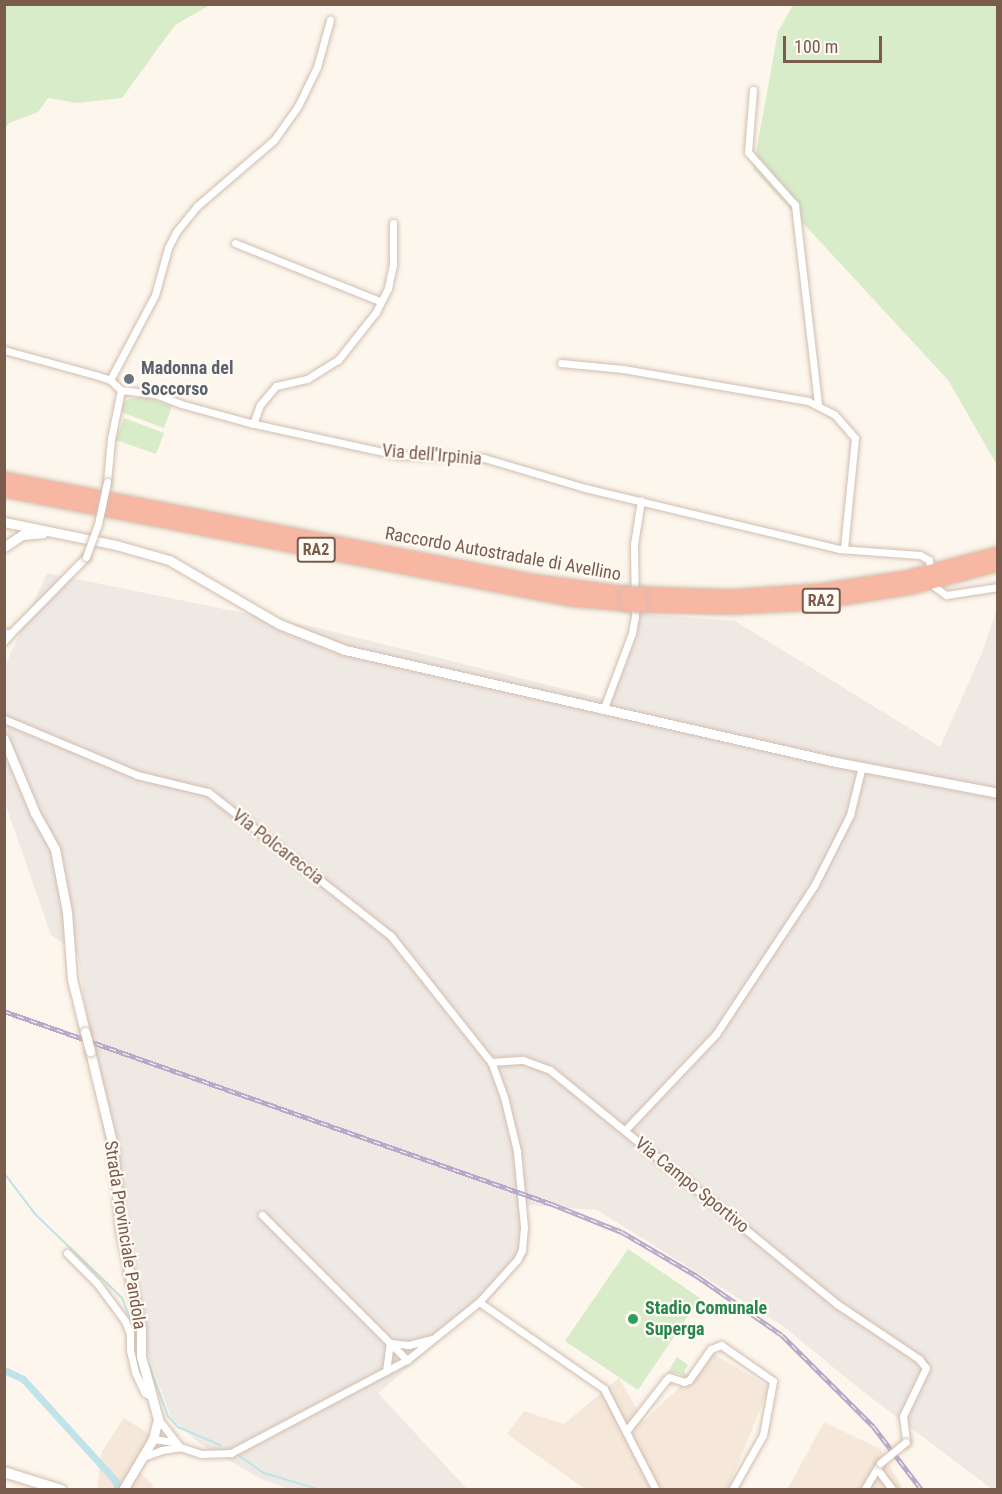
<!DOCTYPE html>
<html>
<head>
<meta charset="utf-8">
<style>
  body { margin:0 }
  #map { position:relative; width:1002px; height:1494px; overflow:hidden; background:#fdf6ec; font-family:"Roboto Condensed",sans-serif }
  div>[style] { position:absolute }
  .residential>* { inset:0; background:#f5e8da }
  .industrial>* { inset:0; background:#efe9e4 }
  .green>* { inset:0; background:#d8ecc9 }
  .stream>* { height:2px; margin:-1px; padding:0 1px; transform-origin:1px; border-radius:1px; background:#bfe3e8 }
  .canal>* { height:7px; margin:-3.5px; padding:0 3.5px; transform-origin:3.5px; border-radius:3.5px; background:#bfe3e8 }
  .roads { filter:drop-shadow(0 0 2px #d1beb0) drop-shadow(0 0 2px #d1beb0) }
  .minor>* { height:7px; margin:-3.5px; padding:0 3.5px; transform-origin:3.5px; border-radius:3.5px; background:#fff }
  .tertiary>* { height:9px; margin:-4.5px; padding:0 4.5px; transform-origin:4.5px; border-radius:4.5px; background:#fff }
  .secondary>* { height:10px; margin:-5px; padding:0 5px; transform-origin:5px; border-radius:5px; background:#fff }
  .motorway>* { height:14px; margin:-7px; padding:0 7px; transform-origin:7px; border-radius:7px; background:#f7b7a3 }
  .rail>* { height:4.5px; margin-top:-2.25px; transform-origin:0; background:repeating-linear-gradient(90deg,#fffaf3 0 7px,#b9a8c9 0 14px); box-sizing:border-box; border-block:2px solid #b9a8c9 }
  .bridges { filter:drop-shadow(0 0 2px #d1beb0) drop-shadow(0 0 2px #d1beb0) }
  .minor-bridge>* { height:7px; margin:-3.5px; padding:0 3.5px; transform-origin:3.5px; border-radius:3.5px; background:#fff }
  .tertiary-bridge>* { height:9px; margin:-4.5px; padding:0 4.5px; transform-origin:4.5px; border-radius:4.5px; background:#fff }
  .motorway-bridge>* { height:14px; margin:-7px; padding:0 7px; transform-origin:7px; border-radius:7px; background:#f7b7a3 }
  .dots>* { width:16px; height:16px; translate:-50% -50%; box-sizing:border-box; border:3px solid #fffaf3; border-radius:50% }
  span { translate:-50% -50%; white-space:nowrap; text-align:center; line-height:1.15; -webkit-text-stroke:4.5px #fffaf3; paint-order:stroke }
  .shield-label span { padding:2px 4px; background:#fffaf3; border:2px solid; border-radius:4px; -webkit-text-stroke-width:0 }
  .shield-label { font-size:16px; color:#7a5c4d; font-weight:700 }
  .worship-label { font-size:18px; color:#5b616d; font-weight:700 }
  .left { translate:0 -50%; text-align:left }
  .street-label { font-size:18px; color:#7a5c4d }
  .leisure-label { font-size:18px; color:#27864d; font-weight:700 }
  .frame { position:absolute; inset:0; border:6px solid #7a5c4d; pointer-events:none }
  .scale { position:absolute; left:783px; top:36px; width:99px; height:27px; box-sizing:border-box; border:3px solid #7a5c4d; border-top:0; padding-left:8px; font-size:18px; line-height:21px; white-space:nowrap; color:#7a5c4d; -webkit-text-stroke:4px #fffaf3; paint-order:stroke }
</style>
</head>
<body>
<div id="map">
  <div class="residential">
    <i style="clip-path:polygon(714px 1354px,769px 1387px,728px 1489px,585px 1489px,507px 1434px,524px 1411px,564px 1424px,619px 1378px,644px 1421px)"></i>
    <i style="clip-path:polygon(124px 1418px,149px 1434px,140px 1473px,154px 1486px,150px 1489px,97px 1490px,101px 1453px)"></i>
    <i style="clip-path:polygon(824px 1422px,880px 1449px,903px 1489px,787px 1490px)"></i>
  </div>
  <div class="industrial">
    <i style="clip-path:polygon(47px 573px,318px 628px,609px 700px,636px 639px,639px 614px,735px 621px,940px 747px,981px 655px,997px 609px,997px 1489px,992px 1489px,861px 1390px,783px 1326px,597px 1210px,526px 1205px,528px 1255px,493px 1295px,378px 1393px,467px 1489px,289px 1489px,261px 1479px,199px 1443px,171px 1418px,124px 1286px,78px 953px,51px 935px,5px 803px,4px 668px)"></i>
  </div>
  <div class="green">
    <i style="clip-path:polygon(5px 4px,210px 4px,210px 5px,175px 25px,122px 98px,77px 103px,48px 98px,38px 112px,9px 123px,5px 129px)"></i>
    <i style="clip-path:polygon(793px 5px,997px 5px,997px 465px,948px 380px,753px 169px,778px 32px)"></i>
    <i style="clip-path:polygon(145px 397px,172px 406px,164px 428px,121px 412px,124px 402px,129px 399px)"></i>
    <i style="clip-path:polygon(124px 418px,164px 433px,156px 454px,116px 440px)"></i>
    <i style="clip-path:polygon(628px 1249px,700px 1298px,638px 1390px,565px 1341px)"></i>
    <i style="clip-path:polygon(677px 1357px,688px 1365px,684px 1371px,688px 1377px,675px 1373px,666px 1375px)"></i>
  </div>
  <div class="stream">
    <i style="left:4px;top:1173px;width:51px;rotate:52.9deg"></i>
    <i style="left:35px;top:1214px;width:121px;rotate:44deg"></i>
    <i style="left:122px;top:1298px;width:39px;rotate:69deg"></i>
    <i style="left:146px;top:1357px;width:63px;rotate:69.6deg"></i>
    <i style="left:168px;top:1416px;width:15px;rotate:48deg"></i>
    <i style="left:178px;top:1427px;width:46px;rotate:23.2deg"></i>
    <i style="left:238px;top:1455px;width:32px;rotate:35deg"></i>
    <i style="left:264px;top:1473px;width:59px;rotate:16.6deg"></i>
  </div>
  <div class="canal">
    <i style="left:4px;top:1370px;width:21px;rotate:25deg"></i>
    <i style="left:23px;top:1379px;width:137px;rotate:47.7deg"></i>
    <i style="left:115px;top:1480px;width:10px;rotate:73deg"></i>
  </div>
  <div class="roads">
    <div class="minor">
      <i style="left:753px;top:90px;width:62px;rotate:94.6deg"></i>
      <i style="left:748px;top:152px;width:71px;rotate:48.4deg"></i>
      <i style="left:795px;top:205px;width:201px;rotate:83.4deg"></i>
      <i style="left:235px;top:243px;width:155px;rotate:21.9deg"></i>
      <i style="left:4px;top:350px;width:94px;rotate:15.4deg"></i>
      <i style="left:95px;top:375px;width:16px;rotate:18deg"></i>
      <i style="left:110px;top:380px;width:15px;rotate:42deg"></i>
      <i style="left:121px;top:390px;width:34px;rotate:7deg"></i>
      <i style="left:155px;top:394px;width:28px;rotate:21deg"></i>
      <i style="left:181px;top:404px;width:72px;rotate:15.4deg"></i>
      <i style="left:250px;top:423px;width:150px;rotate:12.3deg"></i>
      <i style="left:397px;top:455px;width:87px;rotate:2deg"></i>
      <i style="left:484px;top:458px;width:105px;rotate:16.5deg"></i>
      <i style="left:585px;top:488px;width:261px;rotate:13.5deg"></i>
      <i style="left:839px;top:549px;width:81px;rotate:4.2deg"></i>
      <i style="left:920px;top:555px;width:10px;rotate:29deg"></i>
      <i style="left:929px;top:560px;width:7px;rotate:82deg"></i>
      <i style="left:561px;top:363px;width:62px;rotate:5.5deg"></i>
      <i style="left:623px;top:369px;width:188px;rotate:9.8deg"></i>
      <i style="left:808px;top:401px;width:30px;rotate:27deg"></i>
      <i style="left:835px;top:415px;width:30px;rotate:49deg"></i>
      <i style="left:855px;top:438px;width:112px;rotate:95.7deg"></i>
      <i style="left:110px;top:380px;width:96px;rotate:-62.1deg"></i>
      <i style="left:155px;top:295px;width:49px;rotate:-74.5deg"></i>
      <i style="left:168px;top:248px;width:18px;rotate:-63deg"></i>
      <i style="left:176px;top:232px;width:33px;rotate:-51deg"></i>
      <i style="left:197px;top:206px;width:101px;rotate:-40.6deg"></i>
      <i style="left:274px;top:140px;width:42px;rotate:-54.8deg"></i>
      <i style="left:298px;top:106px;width:43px;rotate:-64deg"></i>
      <i style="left:317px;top:67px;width:49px;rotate:-74.5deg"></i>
      <i style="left:253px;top:424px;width:20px;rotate:-70deg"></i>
      <i style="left:260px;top:405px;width:25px;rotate:-50deg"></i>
      <i style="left:276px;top:386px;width:32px;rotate:-13deg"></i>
      <i style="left:307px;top:379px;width:36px;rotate:-32deg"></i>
      <i style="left:338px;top:360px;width:61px;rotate:-51.6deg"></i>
      <i style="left:376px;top:312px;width:27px;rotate:-63deg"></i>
      <i style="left:388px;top:288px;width:24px;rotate:-78deg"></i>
      <i style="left:393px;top:265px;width:42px;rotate:-90deg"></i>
      <i style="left:107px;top:482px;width:43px;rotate:-84.7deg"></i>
      <i style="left:111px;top:439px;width:50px;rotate:-78.5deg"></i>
      <i style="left:935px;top:587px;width:14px;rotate:36deg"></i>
      <i style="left:946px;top:595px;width:53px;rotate:-8.7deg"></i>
      <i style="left:4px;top:633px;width:7px"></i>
      <i style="left:11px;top:633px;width:11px;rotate:131deg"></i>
      <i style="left:11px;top:633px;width:107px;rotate:-45.4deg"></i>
      <i style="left:604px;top:708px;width:80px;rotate:-69.5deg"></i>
      <i style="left:632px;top:633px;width:17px;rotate:-80deg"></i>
      <i style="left:635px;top:616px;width:72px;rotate:-90.8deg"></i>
      <i style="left:634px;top:544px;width:44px;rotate:-80.8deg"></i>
      <i style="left:4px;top:719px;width:144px;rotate:22.8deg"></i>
      <i style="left:137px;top:775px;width:73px;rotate:13.5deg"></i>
      <i style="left:208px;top:792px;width:233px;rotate:38.2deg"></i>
      <i style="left:391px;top:936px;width:161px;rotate:51.6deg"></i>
      <i style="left:625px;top:1130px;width:132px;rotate:-46.5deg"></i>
      <i style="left:716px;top:1034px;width:178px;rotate:-56.5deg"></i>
      <i style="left:814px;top:886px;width:80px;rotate:-63.1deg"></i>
      <i style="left:850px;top:815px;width:50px;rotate:-76.2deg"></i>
      <i style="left:262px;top:1215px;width:205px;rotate:45deg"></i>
      <i style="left:67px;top:1253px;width:42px;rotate:45deg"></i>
      <i style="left:97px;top:1283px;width:47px;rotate:53.6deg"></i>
      <i style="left:125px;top:1321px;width:14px;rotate:69deg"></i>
      <i style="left:130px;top:1334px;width:16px;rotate:90deg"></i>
      <i style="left:130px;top:1350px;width:23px;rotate:77deg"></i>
      <i style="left:135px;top:1372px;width:23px;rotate:65deg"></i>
      <i style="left:145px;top:1393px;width:8px;rotate:30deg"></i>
      <i style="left:479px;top:1302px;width:152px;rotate:34.8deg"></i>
      <i style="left:604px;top:1389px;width:114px;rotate:62.8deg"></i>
      <i style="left:390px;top:1343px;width:19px;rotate:6deg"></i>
      <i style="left:409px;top:1345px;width:23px;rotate:-15deg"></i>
      <i style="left:386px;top:1371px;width:28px;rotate:-82deg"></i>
      <i style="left:158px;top:1419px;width:36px;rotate:52deg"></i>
      <i style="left:627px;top:1430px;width:63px;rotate:-52deg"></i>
      <i style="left:666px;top:1380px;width:4px;rotate:-45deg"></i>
      <i style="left:669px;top:1377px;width:16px;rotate:18deg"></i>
      <i style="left:684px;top:1382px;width:5px;rotate:-22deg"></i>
      <i style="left:689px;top:1380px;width:38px;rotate:-55deg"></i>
      <i style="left:711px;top:1349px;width:11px;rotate:-22deg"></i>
      <i style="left:721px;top:1345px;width:63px;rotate:34.7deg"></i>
      <i style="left:773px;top:1381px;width:55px;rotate:100.5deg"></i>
      <i style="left:763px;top:1435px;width:63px;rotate:119.4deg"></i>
      <i style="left:153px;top:1439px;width:21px;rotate:8deg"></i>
      <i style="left:143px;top:1457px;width:20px;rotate:-20deg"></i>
      <i style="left:162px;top:1450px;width:18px;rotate:-9deg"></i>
      <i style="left:180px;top:1447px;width:22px;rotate:18deg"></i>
      <i style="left:201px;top:1454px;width:30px;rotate:-2deg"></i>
      <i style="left:231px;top:1453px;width:199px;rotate:-27.9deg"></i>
      <i style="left:407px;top:1360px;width:92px;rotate:-38.9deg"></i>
      <i style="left:479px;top:1302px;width:57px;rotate:-47.9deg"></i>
      <i style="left:517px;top:1260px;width:11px;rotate:-63deg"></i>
      <i style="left:522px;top:1250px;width:23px;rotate:-85deg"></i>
      <i style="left:524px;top:1227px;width:76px;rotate:-95.3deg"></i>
      <i style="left:517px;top:1151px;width:56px;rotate:-103.5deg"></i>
      <i style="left:504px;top:1097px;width:37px;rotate:-110deg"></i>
      <i style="left:491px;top:1062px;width:32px;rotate:-4deg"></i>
      <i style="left:523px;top:1060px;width:29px;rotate:20deg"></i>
      <i style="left:550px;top:1070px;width:370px;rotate:39.2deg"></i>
      <i style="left:837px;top:1304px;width:99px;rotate:33.9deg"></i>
      <i style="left:919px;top:1359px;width:11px;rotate:52deg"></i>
      <i style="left:926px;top:1368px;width:53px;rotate:115.6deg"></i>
      <i style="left:903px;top:1416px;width:26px;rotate:83deg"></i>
      <i style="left:877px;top:1469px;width:26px;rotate:53deg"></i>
      <i style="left:864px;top:1490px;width:31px;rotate:-59deg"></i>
    </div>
    <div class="tertiary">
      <i style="left:4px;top:522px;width:114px;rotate:11.6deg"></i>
      <i style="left:116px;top:545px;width:55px;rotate:15.8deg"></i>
      <i style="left:169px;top:560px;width:127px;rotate:30.2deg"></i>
      <i style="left:279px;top:624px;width:71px;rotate:21.5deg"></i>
      <i style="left:345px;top:650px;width:504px;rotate:12.85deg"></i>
      <i style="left:836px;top:762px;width:165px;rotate:10.8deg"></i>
      <i style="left:4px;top:547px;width:22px;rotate:-34deg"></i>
      <i style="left:22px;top:535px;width:21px;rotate:-5deg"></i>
      <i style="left:4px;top:739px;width:80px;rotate:67.3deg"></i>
      <i style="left:35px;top:813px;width:41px;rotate:60.9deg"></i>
      <i style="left:55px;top:849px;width:64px;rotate:79.2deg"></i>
      <i style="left:67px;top:912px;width:67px;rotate:85.7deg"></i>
      <i style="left:72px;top:979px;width:55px;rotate:76.2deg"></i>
      <i style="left:90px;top:1051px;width:98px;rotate:76.4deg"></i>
      <i style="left:113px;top:1146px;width:82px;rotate:85.1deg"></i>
      <i style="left:120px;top:1228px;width:103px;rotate:78.3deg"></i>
      <i style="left:141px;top:1329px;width:27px;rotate:90deg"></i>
      <i style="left:141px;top:1356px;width:65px;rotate:74.9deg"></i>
      <i style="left:158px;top:1419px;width:21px;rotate:104deg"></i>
      <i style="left:153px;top:1439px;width:59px;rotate:120.5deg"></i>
    </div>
    <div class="secondary">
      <i style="left:4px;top:1472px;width:60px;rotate:17.5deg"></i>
    </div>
    <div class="motorway">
      <i style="left:4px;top:479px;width:541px;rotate:10.98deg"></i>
      <i style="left:535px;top:582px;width:93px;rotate:7.4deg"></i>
      <i style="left:4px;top:490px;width:577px;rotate:10.88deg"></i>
      <i style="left:571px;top:599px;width:57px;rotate:5deg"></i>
      <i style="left:639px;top:594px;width:92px;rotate:1.9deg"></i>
      <i style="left:731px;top:597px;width:90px;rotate:-3.8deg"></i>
      <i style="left:821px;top:591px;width:87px;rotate:-8.6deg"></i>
      <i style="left:907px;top:578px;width:94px;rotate:-14.8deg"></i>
      <i style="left:640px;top:605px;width:90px;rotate:1.3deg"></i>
      <i style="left:730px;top:607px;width:79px;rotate:-2.9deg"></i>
      <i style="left:809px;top:603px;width:103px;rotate:-8.9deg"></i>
      <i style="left:911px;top:587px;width:90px;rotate:-14.8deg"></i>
    </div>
  </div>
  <div class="rail">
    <i style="left:4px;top:1011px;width:581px;rotate:19.4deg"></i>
    <i style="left:552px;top:1204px;width:75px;rotate:21.8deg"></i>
    <i style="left:622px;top:1232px;width:87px;rotate:30.4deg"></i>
    <i style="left:697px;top:1276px;width:103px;rotate:34.8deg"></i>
    <i style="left:782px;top:1335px;width:130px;rotate:45deg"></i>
    <i style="left:874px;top:1427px;width:79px;rotate:52.7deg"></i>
  </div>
  <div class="bridges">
    <div class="minor-bridge">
      <i style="left:86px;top:557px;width:35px;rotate:-70deg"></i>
      <i style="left:98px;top:524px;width:43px;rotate:-77.9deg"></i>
      <i style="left:880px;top:1463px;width:33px;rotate:-39deg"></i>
    </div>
    <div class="tertiary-bridge">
      <i style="left:85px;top:1032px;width:20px;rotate:75deg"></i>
    </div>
    <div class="motorway-bridge">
      <i style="left:627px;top:594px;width:12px"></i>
      <i style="left:628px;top:604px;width:12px;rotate:5deg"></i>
    </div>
  </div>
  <div class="dots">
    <i style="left:129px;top:379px;background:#6b7280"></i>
    <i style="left:633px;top:1319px;background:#2e9e5b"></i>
  </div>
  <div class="shield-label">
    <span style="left:316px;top:550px">RA2</span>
    <span style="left:821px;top:601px">RA2</span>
  </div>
  <div class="worship-label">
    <span class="left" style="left:141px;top:379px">Madonna del<br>Soccorso</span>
  </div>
  <div class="street-label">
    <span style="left:432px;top:455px;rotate:5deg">Via dell'Irpinia</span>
    <span style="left:503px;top:554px;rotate:10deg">Raccordo Autostradale di Avellino</span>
    <span style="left:278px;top:847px;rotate:38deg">Via Polcareccia</span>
    <span style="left:692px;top:1185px;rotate:39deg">Via Campo Sportivo</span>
    <span style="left:125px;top:1235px;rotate:81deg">Strada Provinciale Pandola</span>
  </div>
  <div class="leisure-label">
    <span class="left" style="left:645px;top:1319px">Stadio Comunale<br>Superga</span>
  </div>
  <div class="frame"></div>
  <div class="scale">100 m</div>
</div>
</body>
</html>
